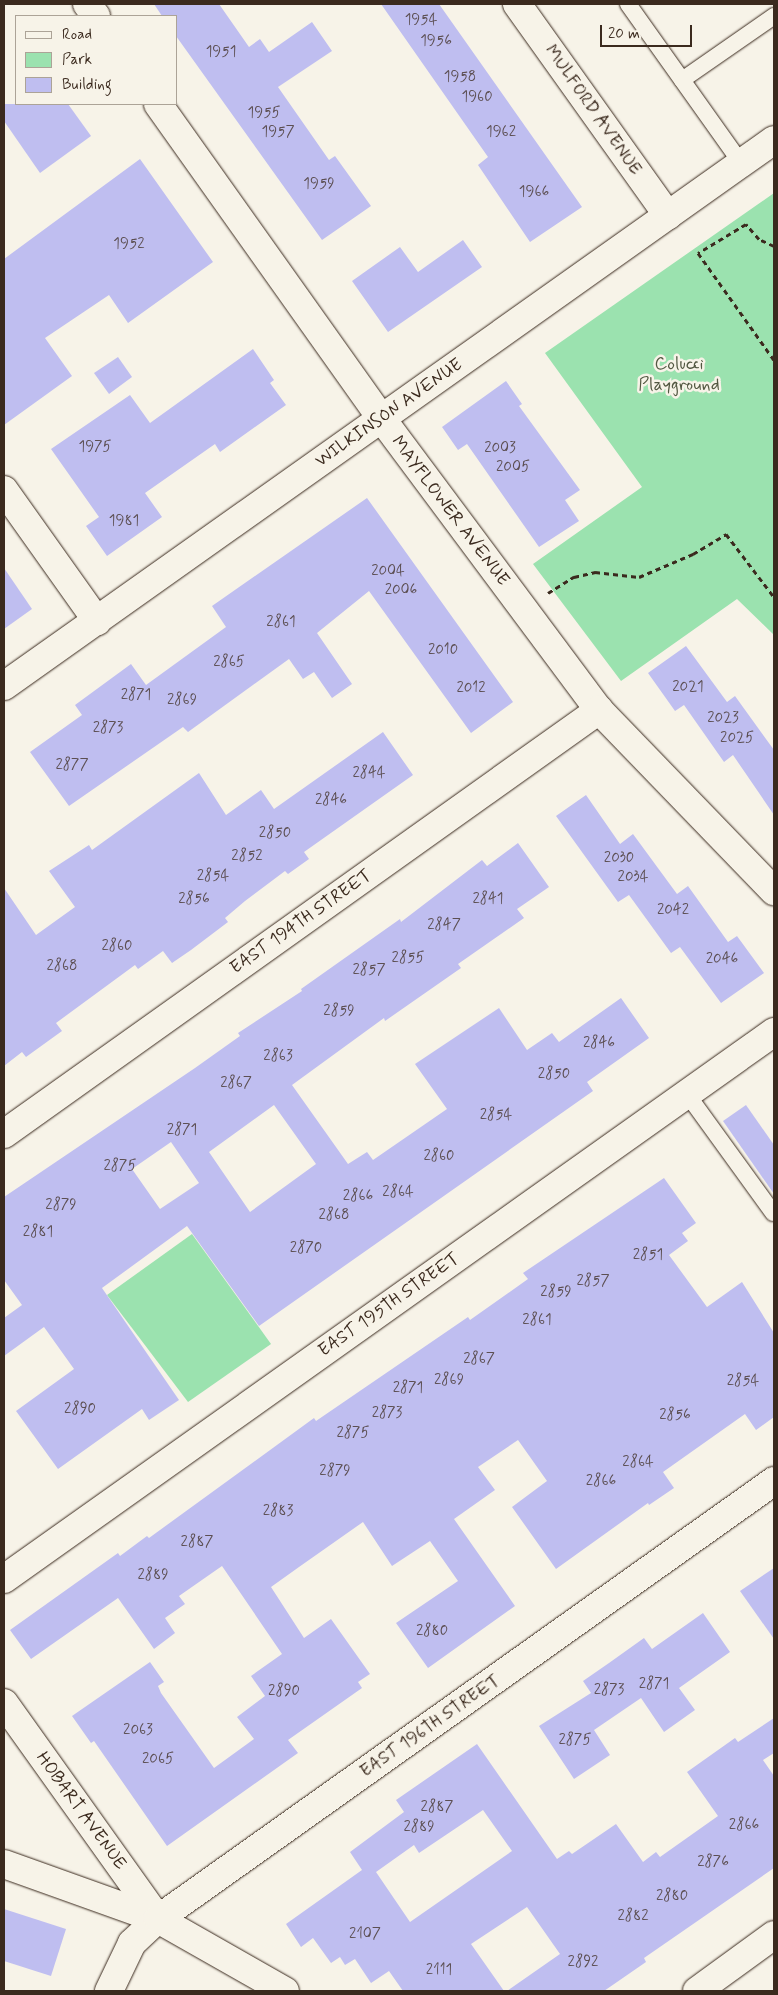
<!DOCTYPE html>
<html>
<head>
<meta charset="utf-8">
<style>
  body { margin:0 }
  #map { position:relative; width:778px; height:1995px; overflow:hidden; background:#f7f3e8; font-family:Mynerve,sans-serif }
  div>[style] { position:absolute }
  .green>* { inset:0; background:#9be2af }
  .building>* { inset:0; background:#bfbef0 }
  .path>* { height:3px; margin-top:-1.5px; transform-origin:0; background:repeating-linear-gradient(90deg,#3b2a1e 0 5px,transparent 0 9px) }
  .roads { filter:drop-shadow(0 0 1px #3b2a1e) drop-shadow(0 0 1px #3b2a1e) }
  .lane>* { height:16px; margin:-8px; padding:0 8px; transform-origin:8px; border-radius:8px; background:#f7f3e8 }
  .street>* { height:28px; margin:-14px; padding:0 14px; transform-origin:14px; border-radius:14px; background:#f7f3e8 }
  span { translate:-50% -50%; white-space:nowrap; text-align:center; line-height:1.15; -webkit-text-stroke:5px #f7f3e8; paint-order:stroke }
  .number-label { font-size:15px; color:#5c4f52 }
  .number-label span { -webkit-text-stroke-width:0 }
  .street-label { font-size:18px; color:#3b2a1e }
  .park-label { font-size:18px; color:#535842 }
  .frame { position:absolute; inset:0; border:5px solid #3b2a1e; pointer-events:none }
  .legend { position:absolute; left:15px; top:15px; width:162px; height:90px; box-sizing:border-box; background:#f7f3e8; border:1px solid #aca397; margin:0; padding:6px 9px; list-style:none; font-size:15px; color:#3b2a1e }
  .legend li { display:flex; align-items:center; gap:10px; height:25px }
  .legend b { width:25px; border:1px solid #aca397 }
  .scale { position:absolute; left:600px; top:25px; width:92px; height:22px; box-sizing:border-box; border:2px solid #3b2a1e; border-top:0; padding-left:6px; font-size:15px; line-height:18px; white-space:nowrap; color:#3b2a1e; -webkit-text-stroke:4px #f7f3e8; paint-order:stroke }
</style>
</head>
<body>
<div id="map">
  <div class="green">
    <i style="clip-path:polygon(774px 193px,774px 635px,737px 599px,621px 681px,533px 564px,642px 487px,545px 353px)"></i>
    <i style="clip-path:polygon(192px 1234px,271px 1344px,188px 1402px,107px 1295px)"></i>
  </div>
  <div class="building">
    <i style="clip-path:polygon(154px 4px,219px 4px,249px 47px,260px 39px,269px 52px,312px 22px,332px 51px,278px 87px,329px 160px,335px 156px,371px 206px,322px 240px,176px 36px,176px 16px,162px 16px)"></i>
    <i style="clip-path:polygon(381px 4px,439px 4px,582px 207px,530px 242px,478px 165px,488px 157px)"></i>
    <i style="clip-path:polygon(4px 104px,68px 104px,91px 136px,40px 173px,4px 121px)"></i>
    <i style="clip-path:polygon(140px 159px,213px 262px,128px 323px,109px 295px,45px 338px,72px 376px,4px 425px,4px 259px)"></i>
    <i style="clip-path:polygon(463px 240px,482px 267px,388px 332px,352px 281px,400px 247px,418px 272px)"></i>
    <i style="clip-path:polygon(253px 349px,274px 380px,270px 383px,286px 405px,220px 452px,215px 444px,145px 493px,162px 517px,107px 556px,86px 526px,99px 517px,51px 449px,130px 395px,150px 423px)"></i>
    <i style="clip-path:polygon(118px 357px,132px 377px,109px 394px,94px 373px)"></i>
    <i style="clip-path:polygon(506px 381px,522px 404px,519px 406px,580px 490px,565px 500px,579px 521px,539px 547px,467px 444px,458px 450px,442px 427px)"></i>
    <i style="clip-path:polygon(367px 498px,513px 702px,471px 733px,369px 591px,317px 633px,352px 684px,332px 698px,314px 672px,303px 679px,289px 659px,188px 732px,183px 727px,69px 806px,30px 752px,82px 715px,75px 705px,131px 664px,146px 685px,226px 627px,212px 606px)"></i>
    <i style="clip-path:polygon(4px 568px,32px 609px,4px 629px)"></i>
    <i style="clip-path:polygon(686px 646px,727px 702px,735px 696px,774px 750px,774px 815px,733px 755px,724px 762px,684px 705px,675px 711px,648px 673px)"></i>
    <i style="clip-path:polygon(383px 732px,413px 775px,304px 852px,309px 859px,288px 874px,285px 871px,245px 901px,225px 918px,228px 922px,191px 950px,172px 963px,163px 951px,138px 969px,135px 965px,56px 1023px,62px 1031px,26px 1057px,22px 1052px,4px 1066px,4px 888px,36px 935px,75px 907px,49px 871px,89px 845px,92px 850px,199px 773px,226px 815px,261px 790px,274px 809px)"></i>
    <i style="clip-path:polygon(586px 795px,620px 844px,633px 834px,677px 894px,688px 886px,728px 942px,737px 936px,764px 973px,721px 1003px,680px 947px,671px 953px,629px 895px,618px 902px,556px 816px)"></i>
    <i style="clip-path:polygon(evenodd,518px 843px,549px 887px,517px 909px,524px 918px,458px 964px,461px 968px,385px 1021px,384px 1018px,292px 1085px,348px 1164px,367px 1152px,373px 1160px,447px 1109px,415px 1064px,499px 1008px,527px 1050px,552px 1033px,559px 1042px,621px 998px,649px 1038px,587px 1082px,593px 1091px,259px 1326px,187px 1226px,102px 1288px,179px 1400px,149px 1420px,142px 1409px,58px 1469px,16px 1411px,74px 1369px,44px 1327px,4px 1356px,4px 1318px,22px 1305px,4px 1280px,4px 1197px,195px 1068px,240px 1036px,238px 1033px,302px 991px,301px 989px,400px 919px,401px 922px,482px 860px,487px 866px,518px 843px,274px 1105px,316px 1164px,250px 1212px,209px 1152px,274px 1105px,518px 843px,171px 1142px,199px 1183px,160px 1209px,132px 1169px,171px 1142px)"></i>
    <i style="clip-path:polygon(746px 1105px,774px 1145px,774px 1194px,723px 1121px)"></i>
    <i style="clip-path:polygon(664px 1178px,696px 1223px,682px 1233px,688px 1241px,669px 1255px,707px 1307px,742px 1282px,774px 1333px,774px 1417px,756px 1430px,745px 1414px,663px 1472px,674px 1488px,649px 1505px,648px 1503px,556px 1569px,512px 1507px,547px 1481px,518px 1440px,478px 1467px,495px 1490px,454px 1519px,515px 1606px,428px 1668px,396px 1623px,458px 1581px,430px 1541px,392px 1566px,363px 1522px,299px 1567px,271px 1587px,304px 1638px,331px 1619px,370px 1674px,358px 1682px,362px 1688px,288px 1740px,298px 1753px,167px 1846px,94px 1741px,91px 1743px,72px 1716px,150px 1662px,164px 1682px,158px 1686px,161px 1693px,214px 1768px,254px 1739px,237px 1717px,265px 1696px,251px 1676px,282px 1654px,222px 1566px,179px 1596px,185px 1604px,165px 1618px,175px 1633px,154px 1649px,118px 1598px,31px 1659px,10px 1630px,118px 1553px,120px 1556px,147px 1536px,149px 1538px,314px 1418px,316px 1421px,468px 1317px,470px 1320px,528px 1279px,523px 1273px)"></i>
    <i style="clip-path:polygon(774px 1568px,774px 1639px,740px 1591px)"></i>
    <i style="clip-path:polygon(703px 1613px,730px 1652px,679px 1688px,695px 1710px,664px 1732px,641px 1698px,594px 1730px,610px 1755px,574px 1779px,539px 1726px,591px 1693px,583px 1681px,609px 1663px,644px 1638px,652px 1649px)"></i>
    <i style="clip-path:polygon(evenodd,774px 1718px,774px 1753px,763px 1760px,774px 1776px,774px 1868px,644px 1958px,646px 1962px,604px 1991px,507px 1991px,560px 1954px,527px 1907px,471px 1944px,504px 1991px,403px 1991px,389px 1971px,371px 1983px,355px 1959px,345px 1965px,340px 1957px,331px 1963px,313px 1938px,301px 1947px,286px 1924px,362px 1870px,350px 1852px,404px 1812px,396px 1800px,477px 1744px,557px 1859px,569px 1851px,572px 1854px,616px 1824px,643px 1862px,656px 1852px,660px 1857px,718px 1816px,687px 1772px,735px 1738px,738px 1742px,774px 1718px,483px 1810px,512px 1851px,410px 1922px,376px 1872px,414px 1845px,419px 1853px,483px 1810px)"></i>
    <i style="clip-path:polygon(4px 1909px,66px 1929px,51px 1976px,4px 1961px)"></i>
  </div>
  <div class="path">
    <i style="left:774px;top:246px;width:17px;rotate:-155deg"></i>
    <i style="left:759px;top:239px;width:20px;rotate:-131deg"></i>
    <i style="left:746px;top:224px;width:56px;rotate:148.9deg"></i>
    <i style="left:698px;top:253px;width:131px;rotate:54.6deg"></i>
    <i style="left:548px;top:593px;width:31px;rotate:-32deg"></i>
    <i style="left:574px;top:577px;width:22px;rotate:-13deg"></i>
    <i style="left:595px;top:572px;width:44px;rotate:6.5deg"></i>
    <i style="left:639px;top:577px;width:59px;rotate:-23.1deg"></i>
    <i style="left:693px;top:554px;width:39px;rotate:-31deg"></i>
    <i style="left:726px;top:534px;width:79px;rotate:52.7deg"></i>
  </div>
  <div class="roads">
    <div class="lane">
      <i style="left:628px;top:4px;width:195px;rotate:54.6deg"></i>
      <i style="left:682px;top:80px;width:112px;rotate:-34.8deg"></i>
      <i style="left:687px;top:1094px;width:147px;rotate:54.1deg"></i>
    </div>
    <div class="street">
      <i style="left:87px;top:4px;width:15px;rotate:53deg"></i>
      <i style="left:517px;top:4px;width:260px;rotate:54.5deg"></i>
      <i style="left:158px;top:104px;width:387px;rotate:54.6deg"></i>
      <i style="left:382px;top:419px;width:363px;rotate:53.3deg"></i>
      <i style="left:599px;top:710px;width:252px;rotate:46deg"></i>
      <i style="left:4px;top:490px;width:161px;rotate:54.6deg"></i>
      <i style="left:4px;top:686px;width:944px;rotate:-35.34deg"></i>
      <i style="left:4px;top:1134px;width:731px;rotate:-35.47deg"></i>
      <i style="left:4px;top:1579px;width:945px;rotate:-35.39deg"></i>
      <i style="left:4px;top:1703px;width:265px;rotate:54.5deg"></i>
      <i style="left:4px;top:1864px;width:164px;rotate:19.7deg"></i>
      <i style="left:158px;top:1919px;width:146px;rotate:29.6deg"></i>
      <i style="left:109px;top:1991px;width:53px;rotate:-64.4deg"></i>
      <i style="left:132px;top:1943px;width:35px;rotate:-43deg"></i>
      <i style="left:158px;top:1919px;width:756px;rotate:-35.41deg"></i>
      <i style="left:697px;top:1991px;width:95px;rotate:-36deg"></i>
    </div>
  </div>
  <div class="number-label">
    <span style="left:421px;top:21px">1954</span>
    <span style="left:436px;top:42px">1956</span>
    <span style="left:221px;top:53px">1951</span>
    <span style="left:460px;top:78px">1958</span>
    <span style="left:477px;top:98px">1960</span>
    <span style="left:264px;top:114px">1955</span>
    <span style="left:278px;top:133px">1957</span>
    <span style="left:501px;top:133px">1962</span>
    <span style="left:319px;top:185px">1959</span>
    <span style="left:534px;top:193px">1966</span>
    <span style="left:129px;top:245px">1952</span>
    <span style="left:95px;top:448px">1975</span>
    <span style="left:500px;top:449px">2003</span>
    <span style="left:513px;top:468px">2005</span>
    <span style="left:124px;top:522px">1981</span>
    <span style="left:388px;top:572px">2004</span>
    <span style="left:401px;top:591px">2006</span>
    <span style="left:281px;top:623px">2861</span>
    <span style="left:443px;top:651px">2010</span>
    <span style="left:229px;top:663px">2865</span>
    <span style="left:688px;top:688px">2021</span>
    <span style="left:471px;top:689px">2012</span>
    <span style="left:136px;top:696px">2871</span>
    <span style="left:182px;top:701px">2869</span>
    <span style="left:723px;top:719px">2023</span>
    <span style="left:108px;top:729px">2873</span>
    <span style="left:737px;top:739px">2025</span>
    <span style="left:72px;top:766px">2877</span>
    <span style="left:369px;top:774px">2844</span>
    <span style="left:331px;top:801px">2846</span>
    <span style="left:275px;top:834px">2850</span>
    <span style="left:247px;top:857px">2852</span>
    <span style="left:619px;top:859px">2030</span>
    <span style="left:213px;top:877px">2854</span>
    <span style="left:633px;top:878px">2034</span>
    <span style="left:194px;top:900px">2856</span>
    <span style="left:488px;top:900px">2841</span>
    <span style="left:673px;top:911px">2042</span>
    <span style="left:444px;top:926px">2847</span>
    <span style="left:117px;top:947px">2860</span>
    <span style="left:408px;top:959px">2855</span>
    <span style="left:722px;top:960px">2046</span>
    <span style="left:62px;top:967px">2868</span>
    <span style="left:369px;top:971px">2857</span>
    <span style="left:339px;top:1012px">2859</span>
    <span style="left:599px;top:1044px">2846</span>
    <span style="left:278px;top:1057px">2863</span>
    <span style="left:554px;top:1075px">2850</span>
    <span style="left:236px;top:1084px">2867</span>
    <span style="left:496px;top:1116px">2854</span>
    <span style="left:182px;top:1131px">2871</span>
    <span style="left:439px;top:1157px">2860</span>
    <span style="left:120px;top:1167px">2875</span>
    <span style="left:398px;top:1193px">2864</span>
    <span style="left:358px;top:1197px">2866</span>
    <span style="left:61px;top:1206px">2879</span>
    <span style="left:334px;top:1216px">2868</span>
    <span style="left:38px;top:1233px">2881</span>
    <span style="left:306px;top:1249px">2870</span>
    <span style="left:648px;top:1256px">2851</span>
    <span style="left:593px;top:1282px">2857</span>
    <span style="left:556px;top:1293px">2859</span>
    <span style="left:537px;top:1321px">2861</span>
    <span style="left:479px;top:1360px">2867</span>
    <span style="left:449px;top:1381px">2869</span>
    <span style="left:743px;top:1382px">2854</span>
    <span style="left:408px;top:1389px">2871</span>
    <span style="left:80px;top:1410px">2890</span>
    <span style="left:387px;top:1414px">2873</span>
    <span style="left:675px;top:1416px">2856</span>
    <span style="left:353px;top:1434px">2875</span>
    <span style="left:638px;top:1463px">2864</span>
    <span style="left:335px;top:1472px">2879</span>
    <span style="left:601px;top:1482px">2866</span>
    <span style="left:278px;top:1512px">2883</span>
    <span style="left:197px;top:1543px">2887</span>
    <span style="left:153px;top:1576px">2889</span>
    <span style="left:432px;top:1632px">2880</span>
    <span style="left:654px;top:1685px">2871</span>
    <span style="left:609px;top:1691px">2873</span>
    <span style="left:284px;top:1692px">2890</span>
    <span style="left:138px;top:1731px">2063</span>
    <span style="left:575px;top:1741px">2875</span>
    <span style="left:158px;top:1760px">2065</span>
    <span style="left:437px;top:1808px">2887</span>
    <span style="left:744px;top:1826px">2866</span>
    <span style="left:419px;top:1828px">2889</span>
    <span style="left:713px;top:1863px">2876</span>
    <span style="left:672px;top:1897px">2880</span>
    <span style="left:633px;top:1917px">2882</span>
    <span style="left:365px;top:1935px">2107</span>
    <span style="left:583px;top:1963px">2892</span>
    <span style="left:439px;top:1971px">2111</span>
  </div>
  <div class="street-label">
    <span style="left:593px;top:110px;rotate:55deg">MULFORD AVENUE</span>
    <span style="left:389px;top:413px;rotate:-35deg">WILKINSON AVENUE</span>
    <span style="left:450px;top:511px;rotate:53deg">MAYFLOWER AVENUE</span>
    <span style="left:301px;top:922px;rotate:-35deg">EAST 194TH STREET</span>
    <span style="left:389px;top:1305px;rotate:-35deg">EAST 195TH STREET</span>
    <span style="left:430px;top:1726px;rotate:-35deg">EAST 196TH STREET</span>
    <span style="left:81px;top:1811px;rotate:54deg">HOBART AVENUE</span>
  </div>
  <div class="park-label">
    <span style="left:679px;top:375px">Colucci<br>Playground</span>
  </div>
  <div class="frame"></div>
  <ul class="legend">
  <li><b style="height:6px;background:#f7f3e8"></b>Road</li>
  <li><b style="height:14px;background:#9be2af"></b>Park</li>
  <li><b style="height:14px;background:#bfbef0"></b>Building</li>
  </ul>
  <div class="scale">20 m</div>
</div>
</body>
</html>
